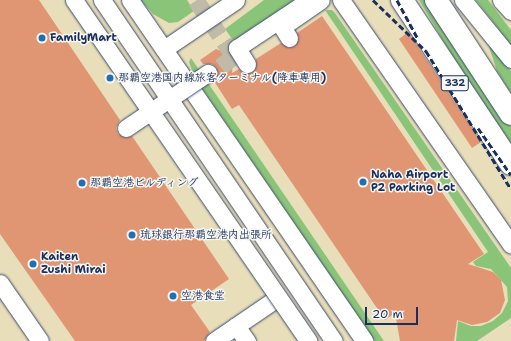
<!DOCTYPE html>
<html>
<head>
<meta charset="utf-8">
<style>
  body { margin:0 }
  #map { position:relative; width:511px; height:341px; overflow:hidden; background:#e8deb9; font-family:"Shantell Sans","Klee One",sans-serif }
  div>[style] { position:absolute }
  .green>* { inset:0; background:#8ac479 }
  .building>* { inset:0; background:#e19673 }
  .minor-tunnel>* { height:17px; margin-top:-8.5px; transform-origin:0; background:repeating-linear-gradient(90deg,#bfbba7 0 17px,transparent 0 25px) }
  .roads { filter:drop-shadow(0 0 1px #3a496c) drop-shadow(0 0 1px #3a496c) }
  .minor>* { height:17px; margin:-8.5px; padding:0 8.5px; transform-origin:8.5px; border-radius:8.5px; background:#fff }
  .highway>* { height:22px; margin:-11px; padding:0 11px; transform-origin:11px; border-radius:11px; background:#fff }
  .rail>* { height:3px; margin-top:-1.5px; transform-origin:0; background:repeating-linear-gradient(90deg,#1b2f5e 0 6px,transparent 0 9px) }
  .bridges { filter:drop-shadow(0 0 1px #3a496c) drop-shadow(0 0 1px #3a496c) }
  .minor-bridge>* { height:17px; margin:-8.5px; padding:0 8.5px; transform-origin:8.5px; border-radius:8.5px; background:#fff }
  .dots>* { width:11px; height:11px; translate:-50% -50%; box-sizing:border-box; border:2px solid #f6f6f2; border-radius:50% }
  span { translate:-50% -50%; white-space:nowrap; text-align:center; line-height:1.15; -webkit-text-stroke:3px #f6f6f2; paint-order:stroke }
  .shield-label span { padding:1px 3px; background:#f6f6f2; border:1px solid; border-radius:3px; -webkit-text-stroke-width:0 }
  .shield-label { font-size:10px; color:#1b2f5e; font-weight:700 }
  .poi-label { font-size:11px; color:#1b2f5e; font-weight:700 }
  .left { translate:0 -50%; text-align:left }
  .scale { position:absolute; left:365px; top:307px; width:53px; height:18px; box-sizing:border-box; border:2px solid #1b2f5e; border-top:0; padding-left:5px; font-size:12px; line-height:14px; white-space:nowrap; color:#1b2f5e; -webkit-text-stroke:3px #f6f6f2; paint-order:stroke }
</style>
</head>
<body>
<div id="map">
  <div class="green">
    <i style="clip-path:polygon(141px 0,187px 0,194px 11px,178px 22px,169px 23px,153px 14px)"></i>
    <i style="clip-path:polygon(264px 0,298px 0,235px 43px,225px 29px)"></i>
    <i style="clip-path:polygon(419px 0,427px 0,511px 127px,511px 143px,460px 69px)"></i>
    <i style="clip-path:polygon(476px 0,488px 0,511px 30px,511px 45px)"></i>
    <i style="clip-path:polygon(325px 10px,332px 10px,335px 13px,511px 268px,511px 318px,477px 341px,456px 341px,458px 321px,471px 326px,481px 326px,493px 321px,502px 313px,508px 301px,507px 287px,491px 269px,476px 266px,473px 262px,488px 252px)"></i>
    <i style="clip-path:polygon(488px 44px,511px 71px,511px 93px,497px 71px)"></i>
    <i style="clip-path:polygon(191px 58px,384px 341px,375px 341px,195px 78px,189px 62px)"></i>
  </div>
  <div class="building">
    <i style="clip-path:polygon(0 0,39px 0,120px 120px,116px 128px,118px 134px,126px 138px,132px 136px,229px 279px,191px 305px,210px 332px,204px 341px,75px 341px,0 234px)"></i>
    <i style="clip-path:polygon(322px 16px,484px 254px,468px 264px,493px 272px,501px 280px,505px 300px,500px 313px,487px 322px,472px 325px,457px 320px,454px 341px,400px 341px,395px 313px,385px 320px,239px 105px,232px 109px,214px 81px,218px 73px,216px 67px,212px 64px,203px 64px,200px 60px,216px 49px,229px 54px,233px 61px,232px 73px,239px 69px,243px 73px,252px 73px,256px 68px,256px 59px,281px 43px,289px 48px,295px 46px,299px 38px,297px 33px)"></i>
    <i style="clip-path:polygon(408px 32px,481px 142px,472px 148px,399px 39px)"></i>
  </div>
  <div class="minor-tunnel">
    <i style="left:196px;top:0;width:68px;rotate:55.8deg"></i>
    <i style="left:234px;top:56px;width:34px;rotate:142deg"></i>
  </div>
  <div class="roads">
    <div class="minor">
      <i style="left:130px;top:0;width:414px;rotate:55.5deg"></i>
      <i style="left:341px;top:0;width:298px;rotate:55.2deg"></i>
      <i style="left:463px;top:0;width:76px;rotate:50.9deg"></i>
      <i style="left:501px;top:0;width:15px;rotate:48deg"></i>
      <i style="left:289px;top:38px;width:13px;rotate:-122deg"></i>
      <i style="left:282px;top:27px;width:47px;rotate:-34.7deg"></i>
      <i style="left:164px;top:49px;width:87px;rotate:-34.2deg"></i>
      <i style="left:247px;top:64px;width:19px;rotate:-122deg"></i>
      <i style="left:237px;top:48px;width:87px;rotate:-33.7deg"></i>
      <i style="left:0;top:283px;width:70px;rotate:55.4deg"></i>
      <i style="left:236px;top:326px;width:19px;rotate:54deg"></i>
      <i style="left:214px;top:341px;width:73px;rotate:-34.3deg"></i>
    </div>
    <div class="highway">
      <i style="left:402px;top:0;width:197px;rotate:56.4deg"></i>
      <i style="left:436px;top:0;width:136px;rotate:56.7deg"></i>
    </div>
  </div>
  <div class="rail">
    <i style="left:373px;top:0;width:74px;rotate:43.9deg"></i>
    <i style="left:426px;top:51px;width:162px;rotate:58.4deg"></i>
    <i style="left:397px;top:0;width:44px;rotate:61.7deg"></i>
    <i style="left:478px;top:128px;width:57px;rotate:54.9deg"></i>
  </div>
  <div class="bridges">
    <div class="minor-bridge">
      <i style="left:74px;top:0;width:414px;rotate:55.5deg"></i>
      <i style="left:102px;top:0;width:412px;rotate:55.8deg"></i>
      <i style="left:126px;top:128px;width:99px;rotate:-33.9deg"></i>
    </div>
  </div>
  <div class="dots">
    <i style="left:42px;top:38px;background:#1f6fb2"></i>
    <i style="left:110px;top:78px;background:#1f6fb2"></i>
    <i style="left:363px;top:182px;background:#1f6fb2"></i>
    <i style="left:82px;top:183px;background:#1f6fb2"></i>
    <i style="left:132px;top:235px;background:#1f6fb2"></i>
    <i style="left:33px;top:264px;background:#1f6fb2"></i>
    <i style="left:173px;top:296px;background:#1f6fb2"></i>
  </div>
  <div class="shield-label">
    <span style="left:455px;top:83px">332</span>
  </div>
  <div class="poi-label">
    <span class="left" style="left:50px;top:38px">FamilyMart</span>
    <span class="left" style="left:118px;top:78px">那覇空港国内線旅客ターミナル(降車専用)</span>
    <span class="left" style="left:371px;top:182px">Naha Airport<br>P2 Parking Lot</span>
    <span class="left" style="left:90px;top:183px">那覇空港ビルディング</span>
    <span class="left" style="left:140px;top:235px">琉球銀行那覇空港内出張所</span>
    <span class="left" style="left:41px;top:264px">Kaiten<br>Zushi Mirai</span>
    <span class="left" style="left:181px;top:296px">空港食堂</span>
  </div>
  <div class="scale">20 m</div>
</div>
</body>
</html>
